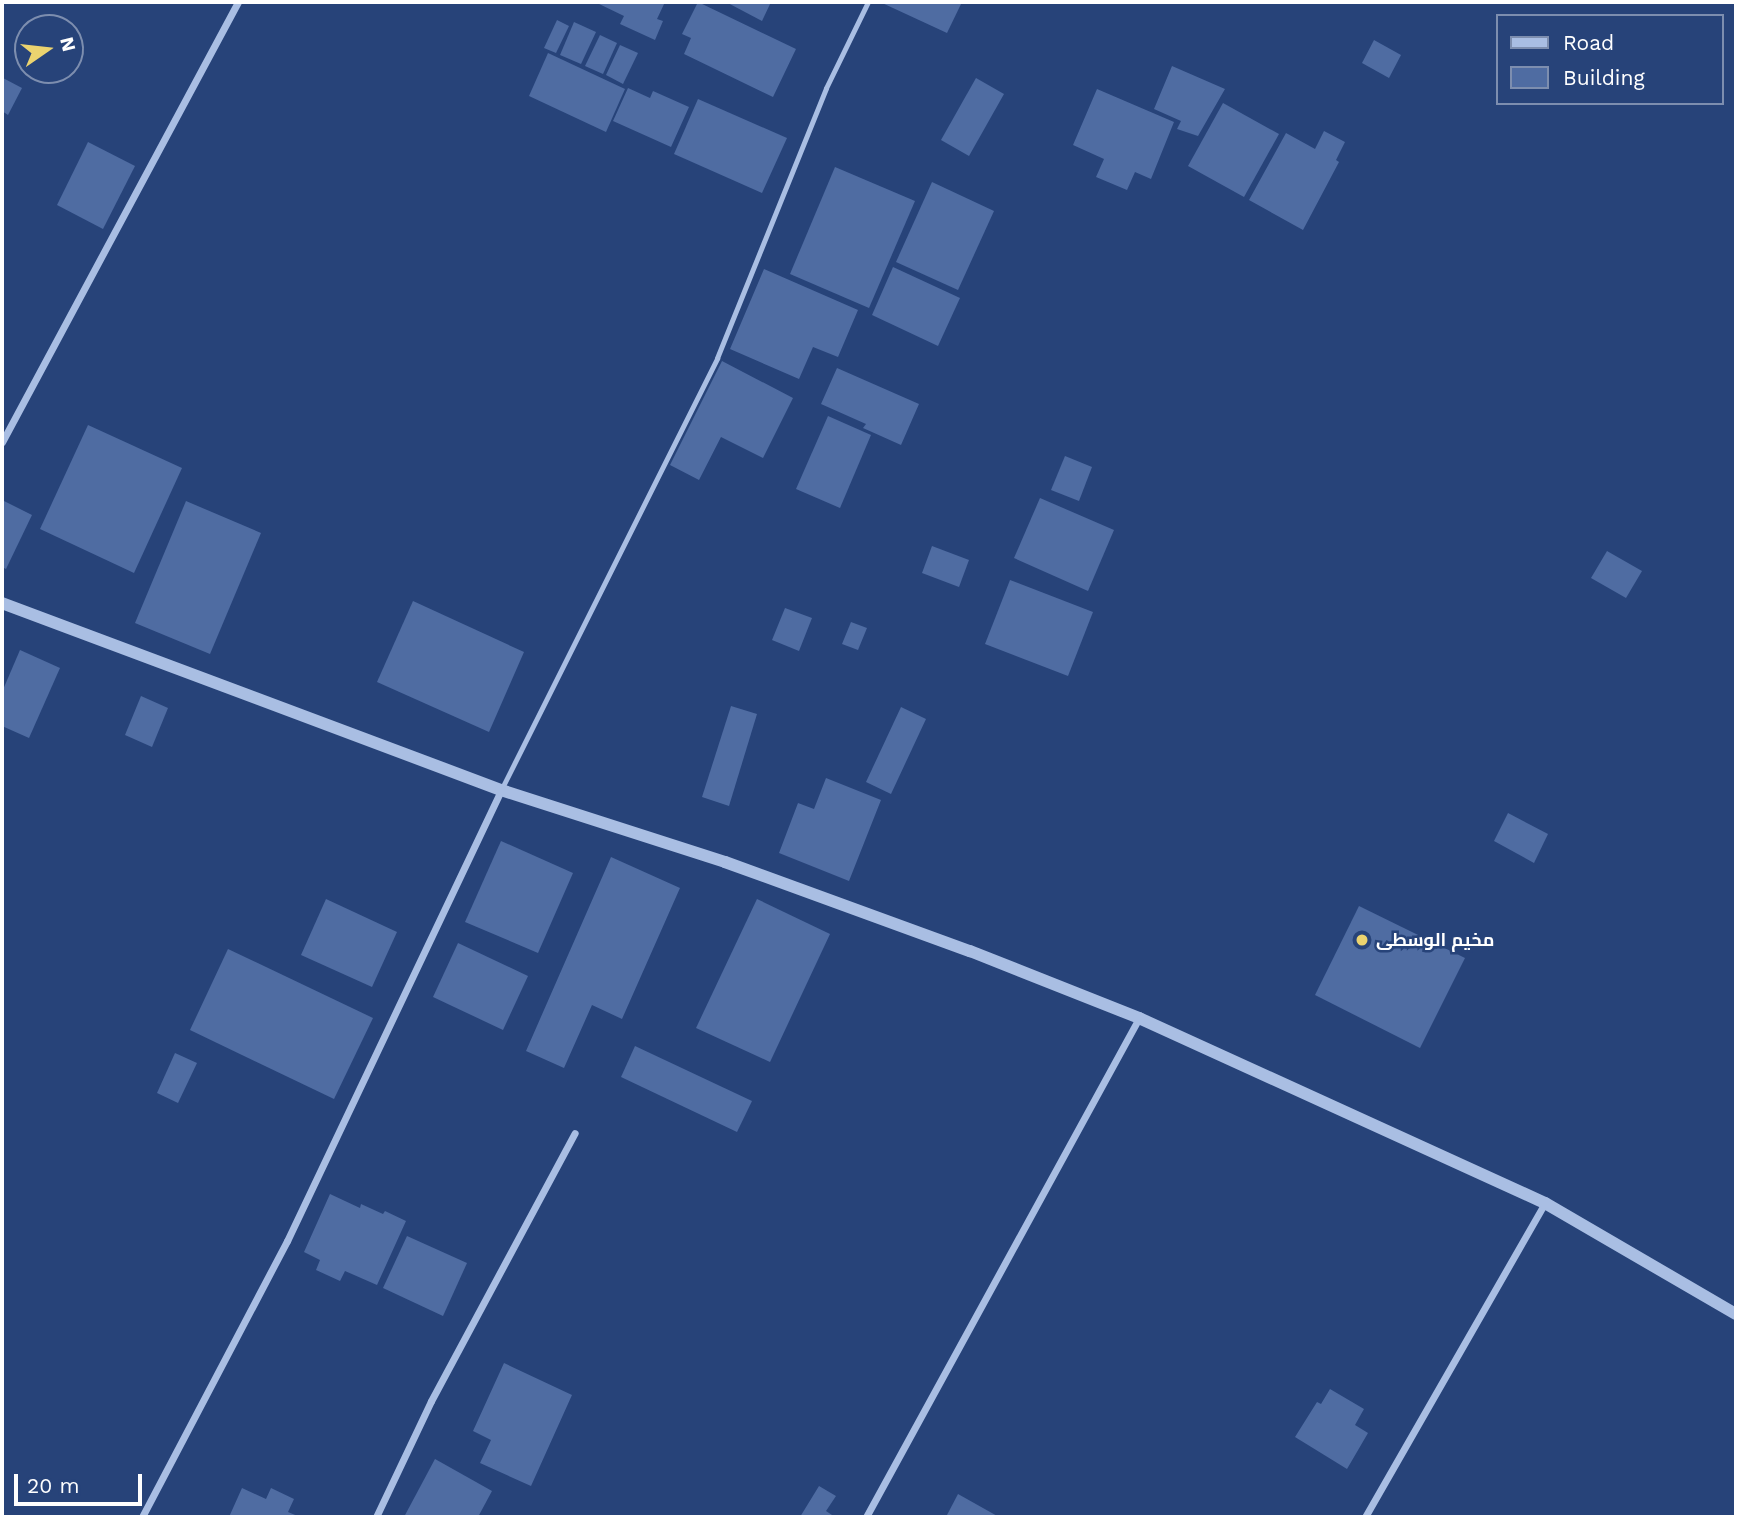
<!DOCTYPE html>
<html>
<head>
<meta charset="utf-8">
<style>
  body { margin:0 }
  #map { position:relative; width:1738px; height:1519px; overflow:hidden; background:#274379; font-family:"Work Sans",Cairo,sans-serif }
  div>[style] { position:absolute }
  .building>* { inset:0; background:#4f6ca2 }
  .service>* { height:5px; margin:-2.5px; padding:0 2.5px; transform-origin:2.5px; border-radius:2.5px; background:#a9bee3 }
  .minor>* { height:7px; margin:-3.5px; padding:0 3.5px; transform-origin:3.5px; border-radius:3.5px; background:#a9bee3 }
  .tertiary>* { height:12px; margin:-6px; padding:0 6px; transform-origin:6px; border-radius:6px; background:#a9bee3 }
  .dots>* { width:19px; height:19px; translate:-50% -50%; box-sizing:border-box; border:4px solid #274379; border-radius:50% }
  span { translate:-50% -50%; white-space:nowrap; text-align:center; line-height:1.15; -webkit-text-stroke:5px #274379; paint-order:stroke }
  .poi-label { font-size:18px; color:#fff; font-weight:700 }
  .left { translate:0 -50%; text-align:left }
  .frame { position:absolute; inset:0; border:4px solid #fff; pointer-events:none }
  .legend { position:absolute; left:1496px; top:14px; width:228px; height:91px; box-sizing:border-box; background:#274379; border:2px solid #7d8eaf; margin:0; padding:9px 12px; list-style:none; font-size:21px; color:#fff }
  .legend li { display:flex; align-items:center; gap:14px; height:35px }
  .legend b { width:35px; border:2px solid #7d8eaf }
  .north { position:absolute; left:14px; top:14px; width:70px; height:70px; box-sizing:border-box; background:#274379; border:2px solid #7d8eaf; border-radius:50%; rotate:76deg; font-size:19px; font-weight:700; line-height:28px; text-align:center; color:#fff }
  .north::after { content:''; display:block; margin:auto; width:24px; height:32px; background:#ebd36f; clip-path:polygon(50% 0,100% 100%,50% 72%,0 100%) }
  .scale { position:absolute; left:14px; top:1474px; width:128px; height:32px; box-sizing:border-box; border:4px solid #fff; border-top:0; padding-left:9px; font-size:21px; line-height:24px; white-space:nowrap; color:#fff; -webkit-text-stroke:5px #274379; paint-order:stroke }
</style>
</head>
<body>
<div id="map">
  <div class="building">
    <i style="clip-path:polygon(595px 2px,665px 2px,657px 19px,663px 21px,655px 40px,620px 24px,624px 16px)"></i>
    <i style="clip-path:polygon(698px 2px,796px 49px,773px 97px,684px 54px,691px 38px,682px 34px)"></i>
    <i style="clip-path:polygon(726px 2px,771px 2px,762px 21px)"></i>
    <i style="clip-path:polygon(880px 2px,962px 2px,947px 33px)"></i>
    <i style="clip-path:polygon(557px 20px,569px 26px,556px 53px,544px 48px)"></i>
    <i style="clip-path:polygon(574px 22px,596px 32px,581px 64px,560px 55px)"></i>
    <i style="clip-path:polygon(600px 35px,617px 43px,603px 74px,585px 66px)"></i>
    <i style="clip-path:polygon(1374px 40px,1401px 55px,1389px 78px,1362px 63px)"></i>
    <i style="clip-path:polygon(620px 45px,638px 53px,623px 84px,606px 75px)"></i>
    <i style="clip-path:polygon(548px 53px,625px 89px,606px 132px,529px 96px)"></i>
    <i style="clip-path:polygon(1172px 66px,1225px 89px,1198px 136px,1177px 129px,1181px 121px,1154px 109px)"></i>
    <i style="clip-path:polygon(3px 78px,22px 88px,8px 115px,2px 111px)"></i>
    <i style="clip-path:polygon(976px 78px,1004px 94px,969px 156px,941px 140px)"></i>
    <i style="clip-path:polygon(628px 88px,650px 98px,653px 91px,689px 107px,671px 147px,613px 121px)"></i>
    <i style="clip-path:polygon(1097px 89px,1174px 122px,1151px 179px,1135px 172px,1127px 190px,1096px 177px,1104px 159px,1073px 145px)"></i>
    <i style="clip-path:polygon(698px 99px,787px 138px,762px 193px,674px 154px)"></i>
    <i style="clip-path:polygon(1223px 103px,1279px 134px,1244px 197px,1188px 166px)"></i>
    <i style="clip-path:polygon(1324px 131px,1345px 142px,1336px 160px,1339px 162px,1303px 230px,1249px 200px,1286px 133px,1315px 149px)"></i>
    <i style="clip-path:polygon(88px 142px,135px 166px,103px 229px,57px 205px)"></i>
    <i style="clip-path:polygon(835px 167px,915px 201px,869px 308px,790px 274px)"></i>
    <i style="clip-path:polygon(932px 182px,994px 211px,958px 290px,896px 262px)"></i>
    <i style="clip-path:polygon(893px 267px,960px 298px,938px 346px,872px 315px)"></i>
    <i style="clip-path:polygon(764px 269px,858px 310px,838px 357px,813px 347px,799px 379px,730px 349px)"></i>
    <i style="clip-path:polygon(722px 361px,793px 398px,763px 458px,721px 437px,699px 480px,670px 465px)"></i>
    <i style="clip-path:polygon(837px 368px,919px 404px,901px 445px,863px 428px,866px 424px,821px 404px)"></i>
    <i style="clip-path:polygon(828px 416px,871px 435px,840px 508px,796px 489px)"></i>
    <i style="clip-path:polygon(88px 425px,182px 468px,134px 573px,40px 529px)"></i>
    <i style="clip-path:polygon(1065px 456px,1092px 467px,1079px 501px,1051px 490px)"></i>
    <i style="clip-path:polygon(1040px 498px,1114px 530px,1088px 591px,1014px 558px)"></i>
    <i style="clip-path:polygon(2px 500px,32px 515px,6px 569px,2px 567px)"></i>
    <i style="clip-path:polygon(186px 501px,261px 533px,210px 654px,135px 623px)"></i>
    <i style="clip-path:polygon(932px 546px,969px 560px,959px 587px,922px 573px)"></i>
    <i style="clip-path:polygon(1607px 551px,1642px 571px,1626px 598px,1591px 578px)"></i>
    <i style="clip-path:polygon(1010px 580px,1093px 612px,1068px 676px,985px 644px)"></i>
    <i style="clip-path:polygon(413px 601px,524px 652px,489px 732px,377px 682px)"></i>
    <i style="clip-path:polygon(785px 608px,812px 618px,799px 651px,772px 640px)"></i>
    <i style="clip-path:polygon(851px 622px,867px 628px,858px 650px,842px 644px)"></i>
    <i style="clip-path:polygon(20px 650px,60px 668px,29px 738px,2px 726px,2px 692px)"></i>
    <i style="clip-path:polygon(141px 696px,168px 708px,152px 747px,125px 735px)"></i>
    <i style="clip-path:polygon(731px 706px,757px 714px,729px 806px,702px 797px)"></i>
    <i style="clip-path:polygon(901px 707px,926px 719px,891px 794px,866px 782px)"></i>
    <i style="clip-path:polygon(826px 778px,881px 800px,849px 881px,779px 853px,798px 803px,814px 809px)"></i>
    <i style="clip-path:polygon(1508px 813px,1548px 834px,1534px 863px,1494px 841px)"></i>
    <i style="clip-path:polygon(501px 841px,573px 873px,538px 953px,465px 922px)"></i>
    <i style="clip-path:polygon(611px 857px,680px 888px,622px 1019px,592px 1005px,564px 1068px,526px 1051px)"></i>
    <i style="clip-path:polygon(326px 899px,397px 932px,372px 987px,301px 955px)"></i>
    <i style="clip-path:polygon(757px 899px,830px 934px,770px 1062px,696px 1028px)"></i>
    <i style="clip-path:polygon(1359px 906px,1465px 958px,1420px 1048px,1315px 995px)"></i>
    <i style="clip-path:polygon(458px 943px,528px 976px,503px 1030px,433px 997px)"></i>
    <i style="clip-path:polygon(228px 949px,373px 1018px,334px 1099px,190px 1030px)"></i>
    <i style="clip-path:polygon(635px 1046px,752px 1101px,737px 1132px,621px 1077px)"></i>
    <i style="clip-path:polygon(175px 1053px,197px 1063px,178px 1103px,157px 1093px)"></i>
    <i style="clip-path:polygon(330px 1194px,360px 1208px,361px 1204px,383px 1214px,385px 1211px,406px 1221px,377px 1285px,345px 1271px,340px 1281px,316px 1270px,320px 1260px,304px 1252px)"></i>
    <i style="clip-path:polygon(407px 1236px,467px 1263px,443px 1316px,383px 1288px)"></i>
    <i style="clip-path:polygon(504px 1363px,572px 1395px,531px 1486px,480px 1463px,491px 1440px,473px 1431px)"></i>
    <i style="clip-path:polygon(1330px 1389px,1364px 1409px,1355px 1425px,1368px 1433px,1347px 1469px,1295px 1437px,1317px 1402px,1321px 1404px)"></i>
    <i style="clip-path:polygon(435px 1459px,492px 1491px,478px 1517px,404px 1517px)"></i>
    <i style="clip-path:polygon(819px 1486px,836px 1496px,826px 1511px,832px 1515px,831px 1517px,800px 1517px)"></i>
    <i style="clip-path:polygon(242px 1488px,266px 1499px,271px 1488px,294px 1499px,288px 1512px,300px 1517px,229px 1517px)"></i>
    <i style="clip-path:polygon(958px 1494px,999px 1517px,951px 1517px,947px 1515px)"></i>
  </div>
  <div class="service">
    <i style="left:501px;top:790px;width:483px;rotate:-63.4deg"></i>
    <i style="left:717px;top:358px;width:291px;rotate:-68deg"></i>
    <i style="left:826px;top:88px;width:96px;rotate:-64deg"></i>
  </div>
  <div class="minor">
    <i style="left:2px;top:442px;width:499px;rotate:-61.8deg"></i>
    <i style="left:142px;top:1517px;width:312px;rotate:-62.3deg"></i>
    <i style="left:287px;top:1241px;width:499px;rotate:-64.6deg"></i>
    <i style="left:376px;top:1517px;width:128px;rotate:-64.6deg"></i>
    <i style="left:431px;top:1401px;width:304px;rotate:-61.8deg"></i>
    <i style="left:866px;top:1517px;width:569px;rotate:-61.32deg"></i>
    <i style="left:1365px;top:1517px;width:362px;rotate:-60.2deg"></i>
  </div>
  <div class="tertiary">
    <i style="left:2px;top:603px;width:533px;rotate:20.54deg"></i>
    <i style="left:501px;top:790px;width:235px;rotate:17.8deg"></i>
    <i style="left:725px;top:862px;width:261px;rotate:20deg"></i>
    <i style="left:970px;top:951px;width:182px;rotate:21.6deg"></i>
    <i style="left:1139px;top:1018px;width:446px;rotate:24.5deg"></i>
    <i style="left:1545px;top:1203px;width:221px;rotate:30.2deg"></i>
  </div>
  <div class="dots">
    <i style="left:1362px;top:940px;background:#ebd36f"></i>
  </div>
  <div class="poi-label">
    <span class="left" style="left:1376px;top:940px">مخيم الوسطى</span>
  </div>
  <div class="frame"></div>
  <ul class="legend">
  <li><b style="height:9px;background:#a9bee3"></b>Road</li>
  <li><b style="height:19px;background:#4f6ca2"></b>Building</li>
  </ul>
  <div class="north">N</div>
  <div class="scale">20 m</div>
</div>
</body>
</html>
